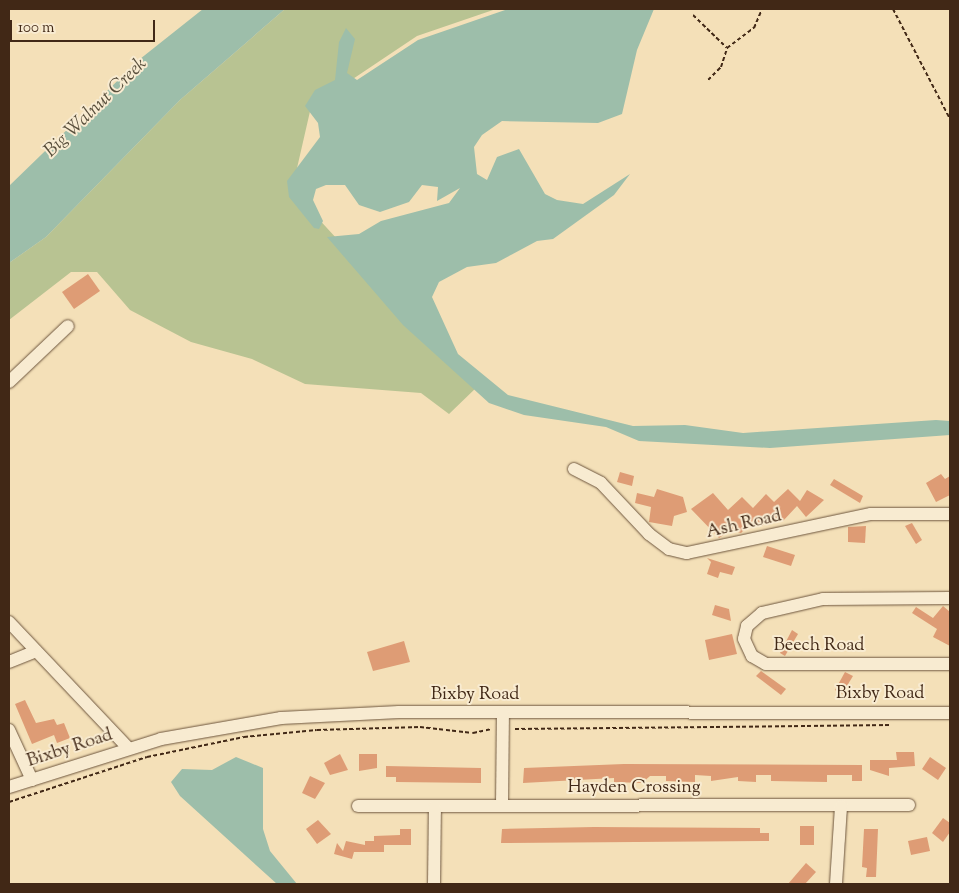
<!DOCTYPE html>
<html>
<head>
<meta charset="utf-8">
<style>
  body { margin:0 }
  #map { position:relative; width:959px; height:893px; overflow:hidden; background:#f4e0b8; font-family:"Sorts Mill Goudy",serif }
  div>[style] { position:absolute }
  .green>* { inset:0; background:#b8c392 }
  .water>* { inset:0; background:#9dbeaa }
  .building>* { inset:0; background:#de9c75 }
  .path>* { height:2px; margin-top:-1px; transform-origin:0; background:repeating-linear-gradient(90deg,#412816 0 4px,transparent 0 6.5px) }
  .roads { filter:drop-shadow(0 0 1px #6e563e) drop-shadow(0 0 1px #6e563e) }
  .minor>* { height:12px; margin:-6px; padding:0 6px; transform-origin:6px; border-radius:6px; background:#f8ebd1 }
  span { translate:-50% -50%; white-space:nowrap; text-align:center; line-height:1.15; -webkit-text-stroke:4px #f8ebd1; paint-order:stroke }
  .street-label { font-size:18px; color:#412816 }
  .water-label { font-size:19px; color:#584e3b; font-style:italic }
  .frame { position:absolute; inset:0; border:10px solid #412816; pointer-events:none }
  .scale { position:absolute; left:10px; top:20px; width:145px; height:22px; box-sizing:border-box; border:2px solid #412816; border-top:0; padding-left:6px; font-size:15px; line-height:18px; white-space:nowrap; color:#412816; -webkit-text-stroke:4px #f8ebd1; paint-order:stroke }
</style>
</head>
<body>
<div id="map">
  <div class="green">
    <i style="clip-path:polygon(285px 9px,496px 9px,417px 36px,311px 107px,292px 190px,418px 327px,478px 386px,449px 414px,421px 393px,305px 384px,252px 359px,191px 342px,130px 310px,97px 272px,71px 272px,9px 320px,9px 263px,46px 237px,180px 100px)"></i>
  </div>
  <div class="water">
    <i style="clip-path:polygon(203px 9px,285px 9px,180px 100px,46px 237px,9px 263px,9px 186px,140px 59px)"></i>
    <i style="clip-path:polygon(508px 9px,654px 9px,637px 50px,622px 114px,598px 123px,502px 121px,482px 135px,474px 147px,477px 174px,487px 180px,497px 157px,519px 149px,545px 194px,557px 200px,583px 204px,630px 174px,614px 195px,553px 239px,537px 241px,496px 263px,467px 267px,439px 282px,432px 297px,458px 354px,508px 395px,633px 426px,685px 425px,743px 433px,936px 420px,950px 421px,950px 435px,770px 448px,639px 441px,606px 427px,524px 415px,489px 403px,403px 325px,327px 237px,359px 234px,381px 221px,449px 203px,460px 188px,437px 201px,438px 187px,422px 185px,409px 202px,380px 212px,359px 205px,345px 185px,326px 185px,316px 189px,313px 200px,323px 221px,319px 229px,314px 228px,289px 197px,287px 181px,320px 137px,318px 123px,305px 106px,315px 90px,335px 80px,339px 42px,346px 28px,355px 39px,347px 73px,357px 80px,418px 40px)"></i>
    <i style="clip-path:polygon(236px 757px,263px 768px,263px 829px,270px 851px,297px 884px,277px 884px,180px 796px,171px 782px,182px 769px,212px 770px)"></i>
  </div>
  <div class="building">
    <i style="clip-path:polygon(88px 274px,100px 291px,74px 309px,62px 292px)"></i>
    <i style="clip-path:polygon(620px 472px,634px 476px,632px 486px,617px 482px)"></i>
    <i style="clip-path:polygon(941px 474px,945px 479px,950px 476px,950px 495px,936px 502px,926px 483px)"></i>
    <i style="clip-path:polygon(834px 479px,863px 496px,860px 503px,830px 485px)"></i>
    <i style="clip-path:polygon(657px 489px,683px 497px,687px 512px,674px 516px,672px 526px,649px 522px,651px 507px,635px 503px,637px 493px,654px 497px)"></i>
    <i style="clip-path:polygon(788px 489px,800px 501px,807px 490px,824px 500px,806px 517px,797px 506px,783px 521px,772px 517px,762px 526px,755px 519px,741px 533px,731px 530px,719px 538px,691px 509px,713px 493px,728px 510px,742px 497px,753px 508px,766px 494px,774px 502px)"></i>
    <i style="clip-path:polygon(912px 523px,922px 540px,916px 544px,905px 526px)"></i>
    <i style="clip-path:polygon(866px 526px,865px 543px,848px 542px,848px 527px)"></i>
    <i style="clip-path:polygon(767px 546px,795px 555px,791px 566px,763px 557px)"></i>
    <i style="clip-path:polygon(707px 558px,735px 567px,732px 575px,720px 572px,718px 578px,707px 574px,711px 562px)"></i>
    <i style="clip-path:polygon(715px 605px,729px 609px,731px 621px,712px 615px)"></i>
    <i style="clip-path:polygon(943px 606px,950px 612px,950px 646px,933px 637px,937px 629px,912px 613px,916px 607px,933px 618px)"></i>
    <i style="clip-path:polygon(792px 630px,798px 634px,785px 656px,780px 653px)"></i>
    <i style="clip-path:polygon(732px 634px,737px 654px,709px 660px,705px 640px)"></i>
    <i style="clip-path:polygon(404px 641px,410px 662px,373px 671px,367px 652px)"></i>
    <i style="clip-path:polygon(761px 671px,786px 689px,781px 695px,756px 676px)"></i>
    <i style="clip-path:polygon(845px 672px,853px 676px,842px 694px,835px 690px)"></i>
    <i style="clip-path:polygon(25px 700px,36px 723px,54px 719px,57px 725px,64px 723px,70px 738px,57px 743px,54px 735px,32px 744px,15px 704px)"></i>
    <i style="clip-path:polygon(896px 752px,914px 752px,915px 766px,889px 768px,889px 776px,870px 770px,870px 760px,897px 760px)"></i>
    <i style="clip-path:polygon(340px 754px,348px 770px,330px 775px,324px 763px)"></i>
    <i style="clip-path:polygon(359px 754px,377px 754px,377px 768px,359px 771px)"></i>
    <i style="clip-path:polygon(930px 757px,946px 768px,938px 780px,922px 769px)"></i>
    <i style="clip-path:polygon(624px 764px,862px 765px,862px 781px,852px 781px,852px 775px,827px 775px,827px 782px,771px 781px,771px 775px,756px 775px,756px 782px,738px 781px,738px 777px,711px 781px,711px 776px,695px 775px,695px 782px,666px 781px,666px 776px,650px 776px,642px 783px,614px 782px,614px 778px,523px 783px,524px 768px)"></i>
    <i style="clip-path:polygon(386px 766px,481px 768px,481px 783px,396px 782px,396px 777px,386px 777px)"></i>
    <i style="clip-path:polygon(310px 776px,325px 783px,315px 799px,302px 793px)"></i>
    <i style="clip-path:polygon(943px 818px,950px 823px,950px 832px,943px 842px,932px 833px)"></i>
    <i style="clip-path:polygon(318px 820px,331px 834px,317px 844px,306px 829px)"></i>
    <i style="clip-path:polygon(800px 826px,814px 826px,814px 845px,800px 845px)"></i>
    <i style="clip-path:polygon(594px 827px,760px 828px,760px 833px,769px 833px,769px 841px,501px 843px,502px 829px)"></i>
    <i style="clip-path:polygon(400px 829px,411px 829px,411px 845px,384px 845px,384px 852px,354px 852px,352px 859px,334px 854px,337px 843px,343px 851px,346px 841px,365px 845px,365px 841px,374px 841px,374px 836px,400px 835px)"></i>
    <i style="clip-path:polygon(864px 829px,878px 829px,876px 877px,866px 877px,867px 868px,862px 867px)"></i>
    <i style="clip-path:polygon(927px 837px,930px 851px,911px 855px,908px 841px)"></i>
    <i style="clip-path:polygon(806px 863px,816px 872px,805px 884px,788px 884px)"></i>
  </div>
  <div class="path">
    <i style="left:893px;top:9px;width:124px;rotate:62.6deg"></i>
    <i style="left:693px;top:15px;width:47px;rotate:44.1deg"></i>
    <i style="left:708px;top:80px;width:18px;rotate:-45deg"></i>
    <i style="left:721px;top:67px;width:20px;rotate:-72deg"></i>
    <i style="left:727px;top:48px;width:34px;rotate:-37deg"></i>
    <i style="left:754px;top:28px;width:21px;rotate:-67deg"></i>
    <i style="left:515px;top:729px;width:375px;rotate:-0.6deg"></i>
    <i style="left:9px;top:802px;width:145px;rotate:-18.1deg"></i>
    <i style="left:147px;top:757px;width:99px;rotate:-11.7deg"></i>
    <i style="left:244px;top:737px;width:73px;rotate:-5.5deg"></i>
    <i style="left:317px;top:730px;width:103px;rotate:-1.7deg"></i>
    <i style="left:420px;top:727px;width:53px;rotate:6.5deg"></i>
    <i style="left:473px;top:733px;width:19px;rotate:-12deg"></i>
  </div>
  <div class="roads">
    <div class="minor">
      <i style="left:9px;top:382px;width:81px;rotate:-43.5deg"></i>
      <i style="left:574px;top:469px;width:30px;rotate:27deg"></i>
      <i style="left:601px;top:483px;width:70px;rotate:46.7deg"></i>
      <i style="left:649px;top:534px;width:25px;rotate:37deg"></i>
      <i style="left:669px;top:549px;width:18px;rotate:13deg"></i>
      <i style="left:687px;top:553px;width:188px;rotate:-12deg"></i>
      <i style="left:871px;top:514px;width:79px"></i>
      <i style="left:950px;top:598px;width:127px;rotate:179.5deg"></i>
      <i style="left:823px;top:599px;width:63px;rotate:167.1deg"></i>
      <i style="left:762px;top:613px;width:20px;rotate:139deg"></i>
      <i style="left:747px;top:626px;width:13px;rotate:103deg"></i>
      <i style="left:744px;top:639px;width:19px;rotate:65deg"></i>
      <i style="left:752px;top:656px;width:16px;rotate:30deg"></i>
      <i style="left:766px;top:664px;width:184px"></i>
      <i style="left:9px;top:622px;width:173px;rotate:46.6deg"></i>
      <i style="left:9px;top:662px;width:29px;rotate:-22deg"></i>
      <i style="left:9px;top:730px;width:55px;rotate:65.3deg"></i>
      <i style="left:9px;top:787px;width:159px;rotate:-17.5deg"></i>
      <i style="left:161px;top:739px;width:122px;rotate:-9.9deg"></i>
      <i style="left:281px;top:718px;width:118px;rotate:-2.9deg"></i>
      <i style="left:399px;top:712px;width:551px;rotate:0.1deg"></i>
      <i style="left:502px;top:805px;width:93px;rotate:-89.4deg"></i>
      <i style="left:358px;top:806px;width:551px;rotate:-0.1deg"></i>
      <i style="left:434px;top:884px;width:77px;rotate:-89.3deg"></i>
      <i style="left:836px;top:884px;width:78px;rotate:-86.3deg"></i>
    </div>
  </div>
  <div class="street-label">
    <span style="left:744px;top:525px;rotate:-13deg">Ash Road</span>
    <span style="left:819px;top:646px">Beech Road</span>
    <span style="left:880px;top:694px">Bixby Road</span>
    <span style="left:475px;top:695px">Bixby Road</span>
    <span style="left:70px;top:749px;rotate:-18deg">Bixby Road</span>
    <span style="left:634px;top:788px">Hayden Crossing</span>
  </div>
  <div class="water-label">
    <span style="left:96px;top:108px;rotate:-44deg">Big Walnut Creek</span>
  </div>
  <div class="frame"></div>
  <div class="scale">100 m</div>
</div>
</body>
</html>
